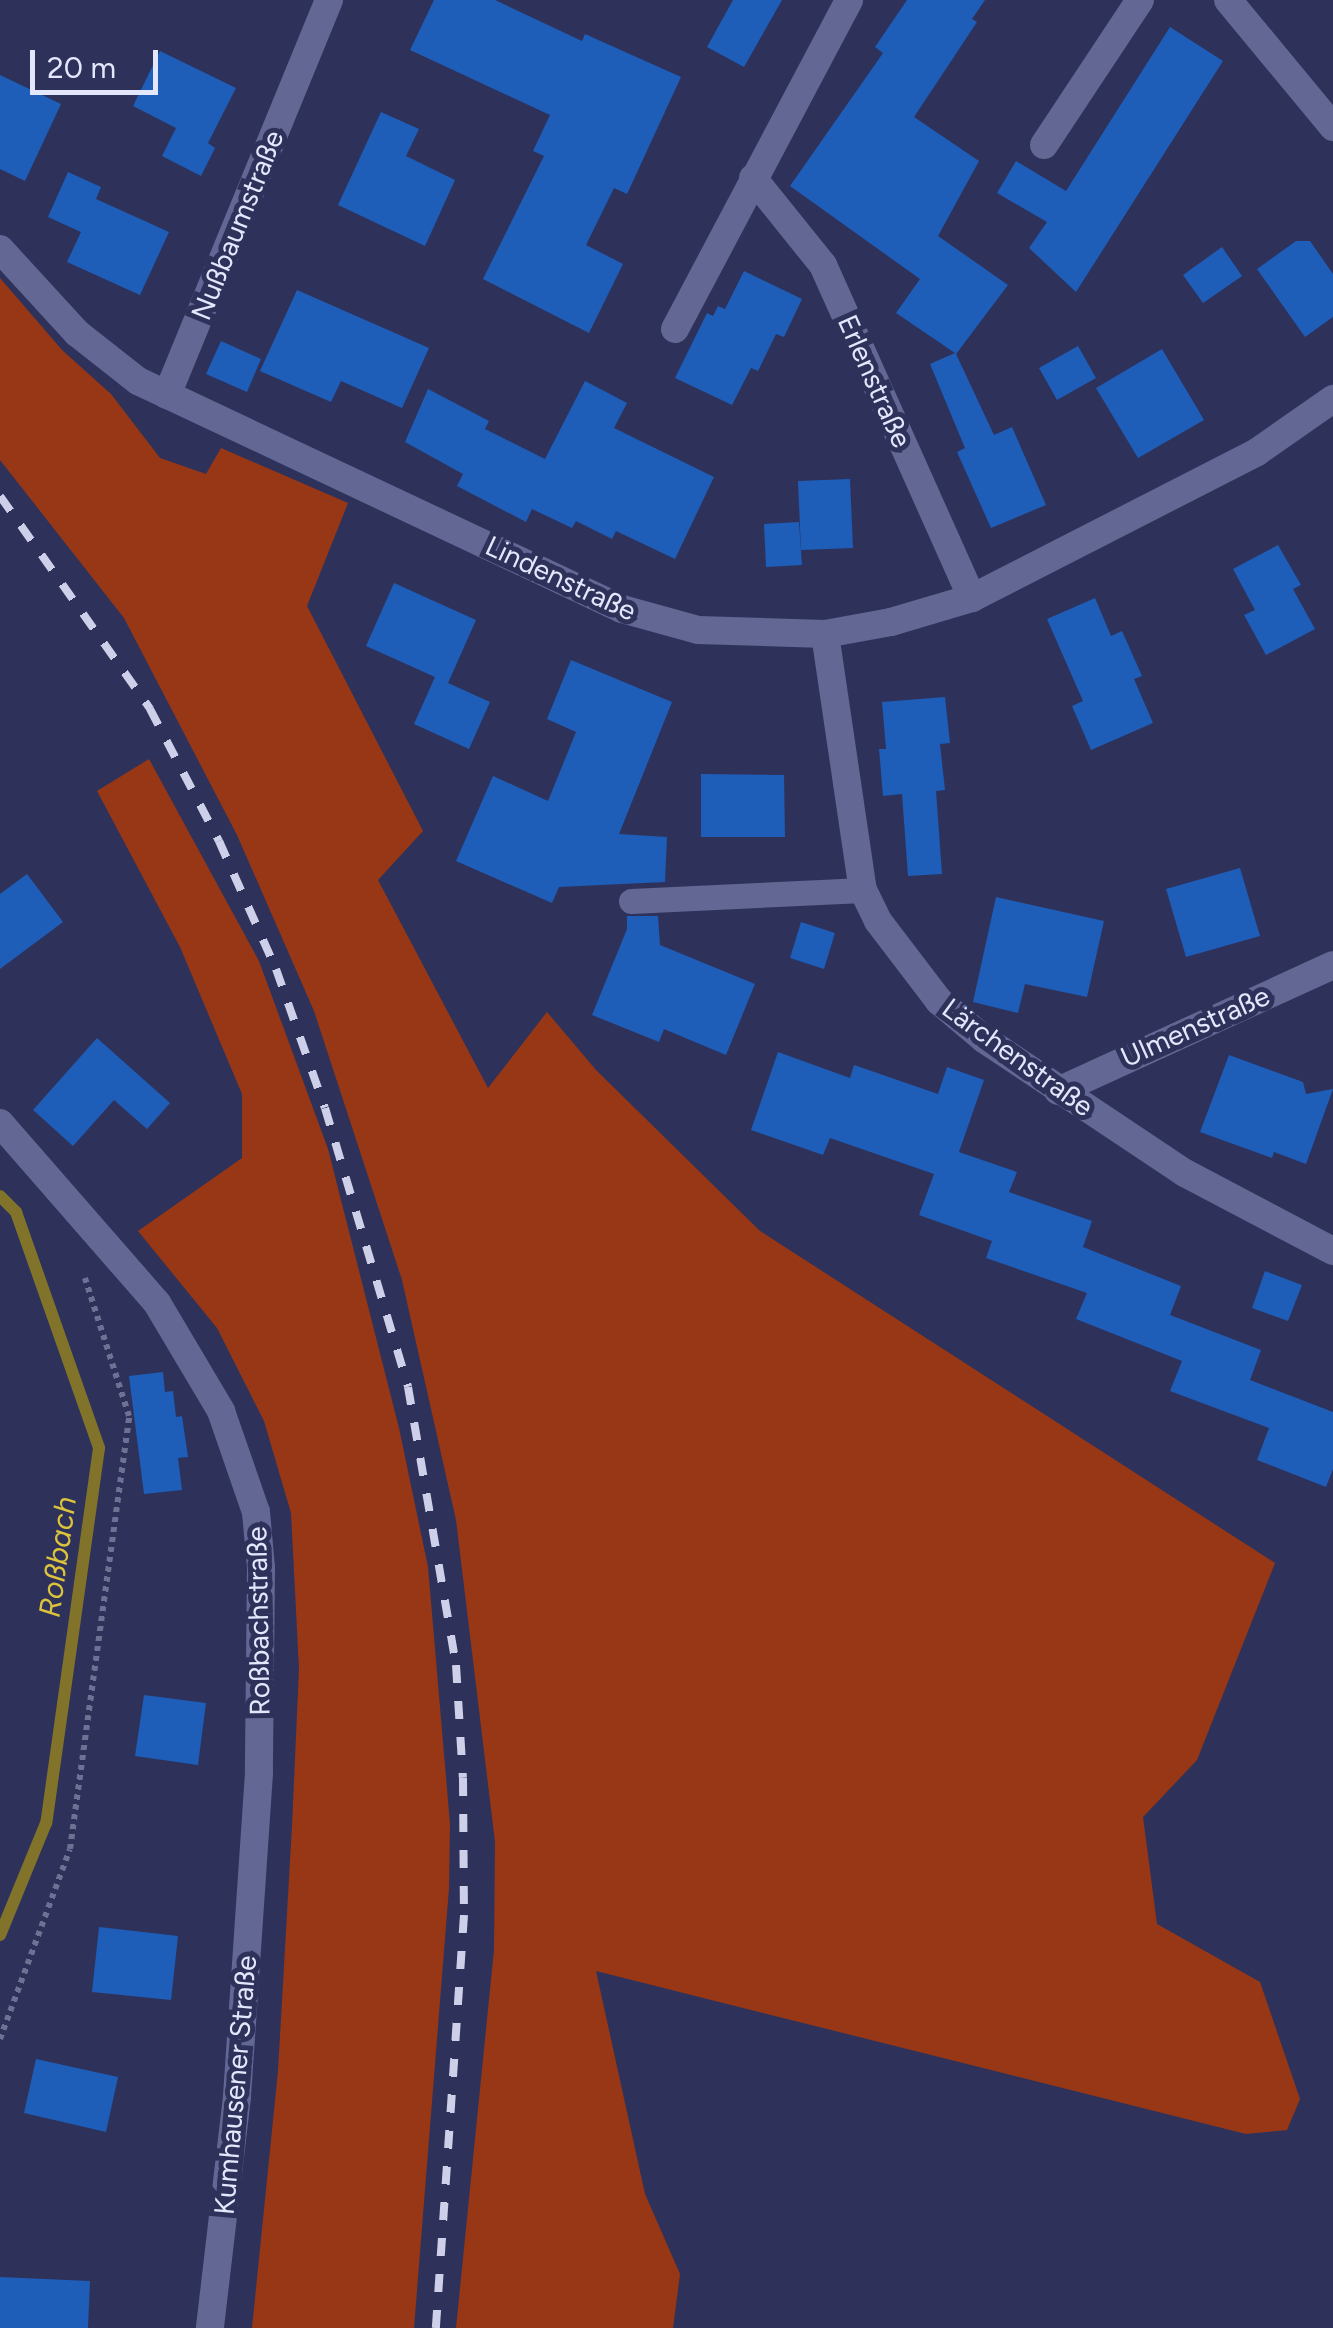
<!DOCTYPE html>
<html>
<head>
<meta charset="utf-8">
<style>
  body { margin:0 }
  #map { position:relative; width:1333px; height:2328px; overflow:hidden; background:#2e325a; font-family:Figtree,sans-serif }
  div>[style] { position:absolute }
  .green>* { inset:0; background:#983715 }
  .stream>* { height:12px; margin:-6px; padding:0 6px; transform-origin:6px; border-radius:6px; background:#81732a }
  .building>* { inset:0; background:#1e5db8 }
  .path>* { height:6px; margin-top:-3px; transform-origin:0; background:repeating-linear-gradient(90deg,#6e7193 0 5px,transparent 0 10px) }
  .service>* { height:25px; margin:-12.5px; padding:0 12.5px; transform-origin:12.5px; border-radius:12.5px; background:#626794 }
  .minor>* { height:28px; margin:-14px; padding:0 14px; transform-origin:14px; border-radius:14px; background:#626794 }
  .rail>* { height:8px; margin-top:-4px; transform-origin:0; background:repeating-linear-gradient(90deg,#cdd0e8 0 18px,transparent 0 36px) }
  span { translate:-50% -50%; white-space:nowrap; text-align:center; line-height:1.15; -webkit-text-stroke:10px #2e325a; paint-order:stroke }
  .street-label { font-size:28px; color:#e4e7fc }
  .water-label { font-size:30px; color:#dcc33c; font-style:italic }
  .scale { position:absolute; left:30px; top:50px; width:128px; height:45px; box-sizing:border-box; border:5px solid #e4e7fc; border-top:0; padding-left:12px; font-size:30px; line-height:35px; white-space:nowrap; color:#e4e7fc; -webkit-text-stroke:8px #2e325a; paint-order:stroke }
</style>
</head>
<body>
<div id="map">
  <div class="green">
    <i style="clip-path:polygon(0 278px,62px 350px,111px 394px,160px 458px,206px 474px,221px 448px,348px 503px,307px 606px,423px 831px,378px 880px,488px 1088px,547px 1012px,596px 1070px,760px 1231px,1275px 1563px,1197px 1760px,1143px 1817px,1157px 1924px,1260px 1982px,1300px 2099px,1287px 2130px,1246px 2134px,596px 1971px,645px 2194px,680px 2274px,673px 2328px,456px 2328px,494px 1950px,495px 1842px,456px 1520px,402px 1280px,314px 1011px,237px 835px,124px 618px,0 460px)"></i>
    <i style="clip-path:polygon(149px 759px,259px 961px,328px 1149px,399px 1428px,428px 1567px,450px 1824px,449px 1888px,414px 2328px,252px 2328px,278px 2071px,292px 1826px,299px 1669px,291px 1513px,264px 1421px,217px 1328px,138px 1231px,242px 1158px,242px 1094px,180px 947px,97px 791px)"></i>
  </div>
  <div class="stream">
    <i style="left:0;top:1196px;width:23px;rotate:45deg"></i>
    <i style="left:16px;top:1212px;width:250px;rotate:70.6deg"></i>
    <i style="left:99px;top:1448px;width:379px;rotate:98deg"></i>
    <i style="left:46px;top:1823px;width:121px;rotate:112.3deg"></i>
  </div>
  <div class="building">
    <i style="clip-path:polygon(434px 0,495px 0,582px 41px,585px 34px,681px 77px,627px 194px,614px 188px,586px 245px,623px 264px,589px 333px,483px 279px,544px 156px,533px 151px,550px 115px,410px 50px)"></i>
    <i style="clip-path:polygon(733px 0,782px 0,744px 67px,707px 47px)"></i>
    <i style="clip-path:polygon(907px 0,985px 0,972px 19px,977px 22px,914px 117px,979px 161px,938px 236px,1008px 285px,956px 354px,994px 435px,1012px 427px,1046px 505px,991px 528px,957px 452px,965px 448px,930px 364px,955px 353px,896px 313px,920px 279px,790px 186px,883px 53px,875px 47px)"></i>
    <i style="clip-path:polygon(1170px 27px,1223px 61px,1076px 292px,1029px 248px,1047px 222px,997px 193px,1016px 161px,1066px 191px)"></i>
    <i style="clip-path:polygon(160px 51px,236px 88px,208px 143px,215px 148px,201px 176px,162px 156px,176px 128px,133px 106px)"></i>
    <i style="clip-path:polygon(0 75px,61px 104px,25px 181px,0 169px)"></i>
    <i style="clip-path:polygon(381px 112px,419px 129px,406px 156px,455px 180px,425px 246px,338px 205px)"></i>
    <i style="clip-path:polygon(68px 172px,101px 187px,96px 199px,169px 232px,140px 295px,67px 262px,81px 232px,48px 217px)"></i>
    <i style="clip-path:polygon(1296px 241px,1310px 241px,1333px 274px,1333px 317px,1305px 337px,1257px 269px)"></i>
    <i style="clip-path:polygon(1222px 247px,1242px 276px,1203px 303px,1183px 275px)"></i>
    <i style="clip-path:polygon(744px 271px,802px 299px,784px 337px,776px 334px,758px 371px,751px 368px,732px 405px,675px 378px,707px 313px,713px 316px,718px 306px,725px 309px)"></i>
    <i style="clip-path:polygon(297px 290px,429px 348px,402px 408px,341px 381px,331px 402px,260px 371px)"></i>
    <i style="clip-path:polygon(221px 341px,261px 359px,247px 392px,206px 374px)"></i>
    <i style="clip-path:polygon(1078px 346px,1096px 378px,1057px 400px,1039px 368px)"></i>
    <i style="clip-path:polygon(1162px 349px,1204px 420px,1138px 458px,1096px 388px)"></i>
    <i style="clip-path:polygon(585px 381px,627px 403px,614px 428px,714px 477px,675px 559px,616px 531px,612px 539px,576px 521px,572px 528px,532px 509px,526px 522px,457px 486px,463px 474px,405px 442px,428px 389px,489px 421px,485px 429px,545px 459px)"></i>
    <i style="clip-path:polygon(850px 479px,853px 548px,801px 550px,798px 481px)"></i>
    <i style="clip-path:polygon(799px 522px,802px 565px,766px 567px,764px 524px)"></i>
    <i style="clip-path:polygon(1278px 545px,1301px 585px,1293px 589px,1315px 629px,1266px 655px,1244px 615px,1255px 610px,1233px 569px)"></i>
    <i style="clip-path:polygon(394px 583px,476px 620px,448px 683px,490px 702px,469px 749px,414px 724px,435px 677px,366px 646px)"></i>
    <i style="clip-path:polygon(1095px 598px,1111px 636px,1122px 631px,1142px 676px,1134px 679px,1153px 723px,1091px 750px,1072px 706px,1083px 701px,1047px 619px)"></i>
    <i style="clip-path:polygon(571px 660px,672px 702px,619px 834px,667px 837px,665px 882px,559px 887px,552px 903px,456px 861px,493px 776px,548px 801px,576px 732px,547px 719px)"></i>
    <i style="clip-path:polygon(945px 697px,950px 743px,940px 744px,945px 790px,936px 791px,942px 874px,908px 876px,902px 794px,883px 796px,879px 749px,886px 749px,882px 702px)"></i>
    <i style="clip-path:polygon(701px 774px,784px 775px,785px 837px,701px 837px)"></i>
    <i style="clip-path:polygon(1240px 868px,1260px 936px,1186px 957px,1166px 889px)"></i>
    <i style="clip-path:polygon(27px 874px,63px 922px,0 969px,0 894px)"></i>
    <i style="clip-path:polygon(996px 897px,1104px 921px,1087px 997px,1025px 984px,1018px 1013px,973px 1002px)"></i>
    <i style="clip-path:polygon(627px 916px,658px 916px,660px 945px,755px 984px,726px 1055px,664px 1029px,659px 1042px,592px 1015px,627px 929px)"></i>
    <i style="clip-path:polygon(801px 922px,835px 933px,824px 969px,790px 958px)"></i>
    <i style="clip-path:polygon(97px 1038px,170px 1103px,147px 1129px,114px 1100px,73px 1146px,33px 1110px)"></i>
    <i style="clip-path:polygon(778px 1052px,850px 1078px,854px 1065px,938px 1094px,947px 1067px,984px 1080px,959px 1152px,1017px 1172px,1009px 1192px,1092px 1221px,1083px 1247px,1181px 1286px,1170px 1315px,1261px 1350px,1250px 1380px,1333px 1412px,1333px 1469px,1326px 1487px,1257px 1460px,1269px 1428px,1170px 1391px,1182px 1361px,1076px 1319px,1087px 1293px,986px 1258px,992px 1241px,919px 1215px,934px 1174px,830px 1138px,823px 1155px,751px 1130px)"></i>
    <i style="clip-path:polygon(1229px 1055px,1303px 1082px,1306px 1094px,1333px 1089px,1306px 1164px,1274px 1152px,1272px 1158px,1200px 1132px)"></i>
    <i style="clip-path:polygon(1265px 1271px,1302px 1285px,1288px 1321px,1252px 1308px)"></i>
    <i style="clip-path:polygon(163px 1372px,165px 1392px,173px 1391px,176px 1417px,182px 1416px,188px 1457px,178px 1458px,182px 1490px,144px 1494px,129px 1376px)"></i>
    <i style="clip-path:polygon(144px 1695px,206px 1703px,198px 1765px,135px 1756px)"></i>
    <i style="clip-path:polygon(99px 1927px,178px 1936px,171px 2000px,92px 1992px)"></i>
    <i style="clip-path:polygon(36px 2059px,118px 2077px,106px 2132px,24px 2113px)"></i>
    <i style="clip-path:polygon(0 2277px,90px 2281px,88px 2328px,0 2328px)"></i>
  </div>
  <div class="path">
    <i style="left:0;top:2039px;width:202px;rotate:-69.8deg"></i>
    <i style="left:70px;top:1849px;width:437px;rotate:-82.2deg"></i>
    <i style="left:129px;top:1416px;width:145px;rotate:-107.7deg"></i>
  </div>
  <div class="service">
    <i style="left:631px;top:901px;width:232px;rotate:-2.7deg"></i>
  </div>
  <div class="minor">
    <i style="left:1228px;top:0;width:165px;rotate:50.4deg"></i>
    <i style="left:1044px;top:145px;width:174px;rotate:-56.5deg"></i>
    <i style="left:753px;top:178px;width:112px;rotate:51.2deg"></i>
    <i style="left:823px;top:265px;width:365px;rotate:65.9deg"></i>
    <i style="left:0;top:249px;width:114px;rotate:47.5deg"></i>
    <i style="left:77px;top:333px;width:78px;rotate:38.2deg"></i>
    <i style="left:138px;top:381px;width:535px;rotate:25.22deg"></i>
    <i style="left:622px;top:609px;width:79px;rotate:15.4deg"></i>
    <i style="left:698px;top:630px;width:127px;rotate:1.8deg"></i>
    <i style="left:825px;top:634px;width:67px;rotate:-10.3deg"></i>
    <i style="left:891px;top:622px;width:84px;rotate:-16.5deg"></i>
    <i style="left:972px;top:598px;width:320px;rotate:-27.1deg"></i>
    <i style="left:1257px;top:452px;width:93px;rotate:-34.9deg"></i>
    <i style="left:675px;top:329px;width:372px;rotate:-62.1deg"></i>
    <i style="left:167px;top:395px;width:427px;rotate:-67.7deg"></i>
    <i style="left:825px;top:634px;width:259px;rotate:81.6deg"></i>
    <i style="left:863px;top:890px;width:34px;rotate:64deg"></i>
    <i style="left:878px;top:921px;width:101px;rotate:52.7deg"></i>
    <i style="left:939px;top:1001px;width:59px;rotate:40.2deg"></i>
    <i style="left:984px;top:1039px;width:242px;rotate:33.7deg"></i>
    <i style="left:1185px;top:1173px;width:167px;rotate:27.8deg"></i>
    <i style="left:1058px;top:1091px;width:302px;rotate:-24.6deg"></i>
    <i style="left:0;top:1123px;width:239px;rotate:48.9deg"></i>
    <i style="left:157px;top:1303px;width:126px;rotate:59.3deg"></i>
    <i style="left:221px;top:1411px;width:107px;rotate:70.9deg"></i>
    <i style="left:256px;top:1512px;width:56px;rotate:84.9deg"></i>
    <i style="left:261px;top:1568px;width:205px;rotate:90.6deg"></i>
    <i style="left:259px;top:1773px;width:325px;rotate:93.9deg"></i>
    <i style="left:237px;top:2097px;width:233px;rotate:96.7deg"></i>
  </div>
  <div class="rail">
    <i style="left:0;top:496px;width:261px;rotate:54.8deg"></i>
    <i style="left:150px;top:709px;width:149px;rotate:62.4deg"></i>
    <i style="left:219px;top:841px;width:140px;rotate:66deg"></i>
    <i style="left:276px;top:969px;width:147px;rotate:70.6deg"></i>
    <i style="left:325px;top:1108px;width:291px;rotate:73.4deg"></i>
    <i style="left:408px;top:1387px;width:282px;rotate:80.2deg"></i>
    <i style="left:456px;top:1665px;width:113px;rotate:86.5deg"></i>
    <i style="left:463px;top:1778px;width:137px;rotate:89.6deg"></i>
    <i style="left:464px;top:1915px;width:414px;rotate:93.9deg"></i>
  </div>
  <div class="street-label">
    <span style="left:237px;top:225px;rotate:-68deg">Nußbaumstraße</span>
    <span style="left:875px;top:381px;rotate:66deg">Erlenstraße</span>
    <span style="left:561px;top:578px;rotate:25deg">Lindenstraße</span>
    <span style="left:1195px;top:1026px;rotate:-24deg">Ulmenstraße</span>
    <span style="left:1018px;top:1057px;rotate:36deg">Lärchenstraße</span>
    <span style="left:258px;top:1621px;rotate:-91deg">Roßbachstraße</span>
    <span style="left:235px;top:2085px;rotate:-85deg">Kumhausener Straße</span>
  </div>
  <div class="water-label">
    <span style="left:58px;top:1557px;rotate:-82deg">Roßbach</span>
  </div>
  <div class="scale">20 m</div>
</div>
</body>
</html>
